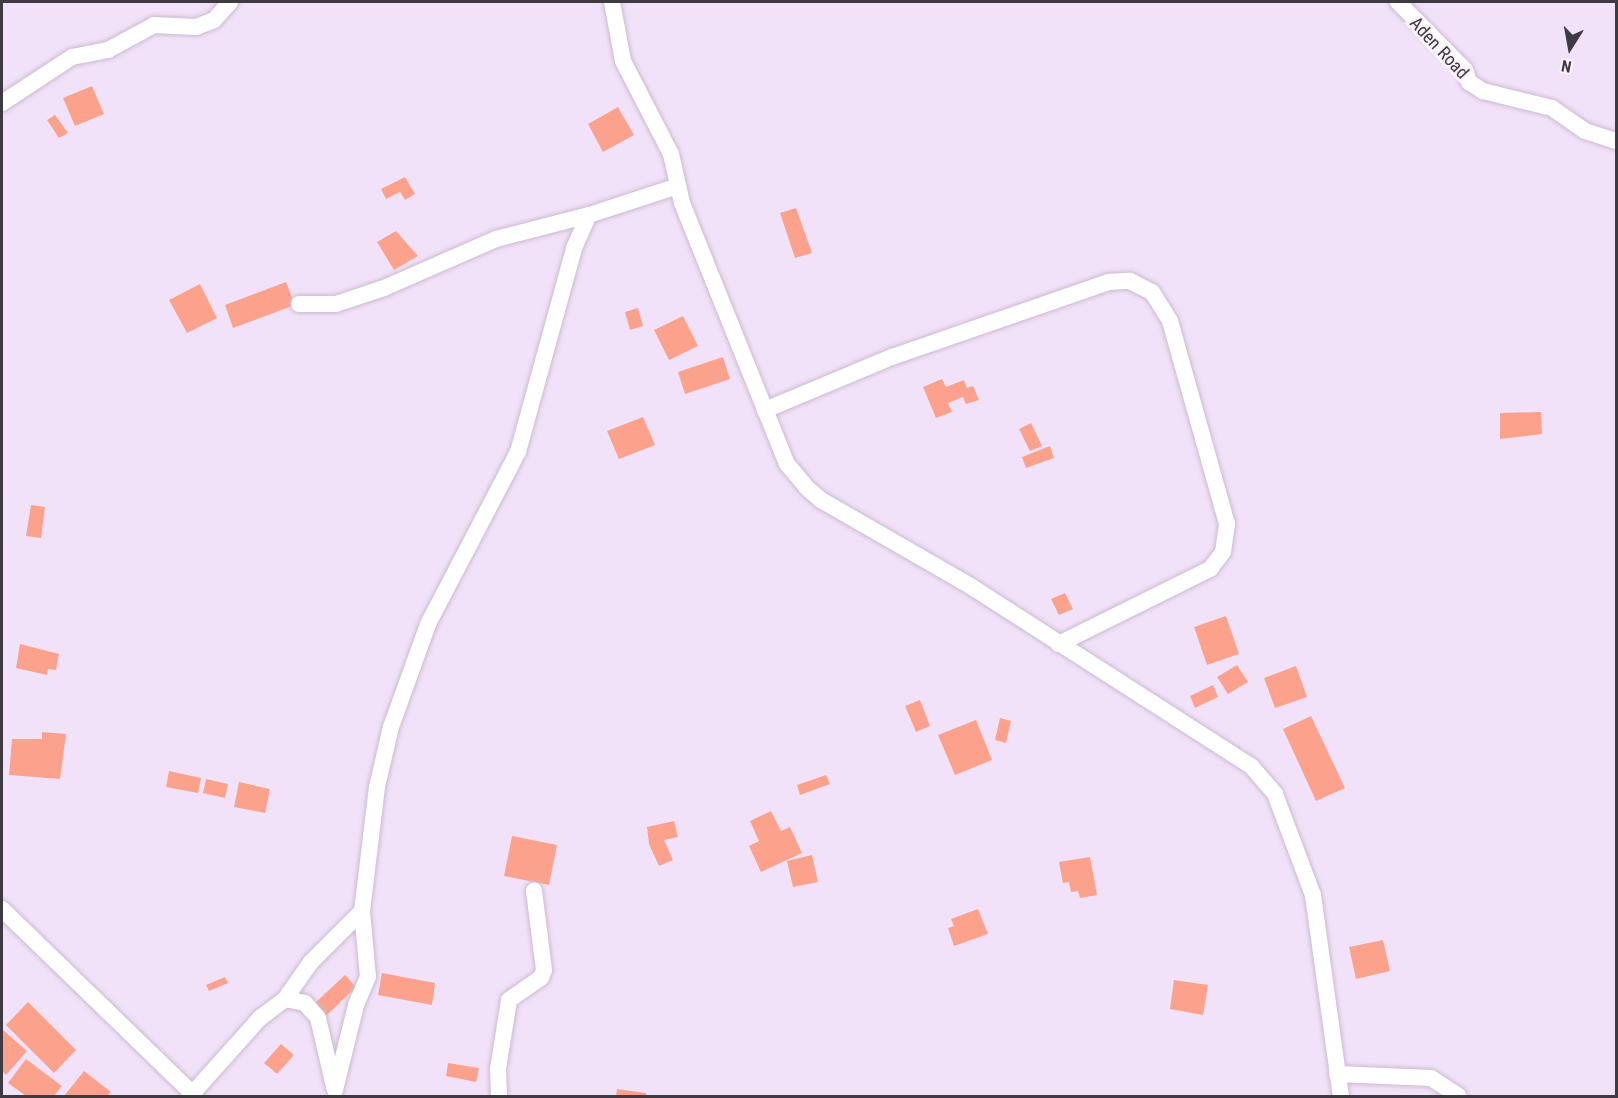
<!DOCTYPE html>
<html>
<head>
<meta charset="utf-8">
<style>
  body { margin:0 }
  #map { position:relative; width:1618px; height:1098px; overflow:hidden; background:#f2e2f9; font-family:"Roboto Condensed",sans-serif }
  div>[style] { position:absolute }
  .building>* { inset:0; background:#fca28c }
  .roads { filter:drop-shadow(0 0 2px #cabbd0) drop-shadow(0 0 2px #cabbd0) }
  .minor>* { height:16px; margin:-8px; padding:0 8px; transform-origin:8px; border-radius:8px; background:#fff }
  span { translate:-50% -50%; white-space:nowrap; text-align:center; line-height:1.15; -webkit-text-stroke:6px #faf3fc; paint-order:stroke }
  .street-label { font-size:18px; color:#3f3942 }
  .frame { position:absolute; inset:0; border:3px solid #3f3942; pointer-events:none }
  .north { position:absolute; left:1540px; top:18px; width:60px; height:60px; -webkit-text-stroke:4px #faf3fc; paint-order:stroke; rotate:191deg; font-size:16px; font-weight:700; line-height:24px; text-align:center; color:#3f3942 }
  .north::after { content:''; display:block; margin:auto; width:21px; height:27px; background:#3f3942; clip-path:polygon(50% 0,100% 100%,50% 72%,0 100%) }
</style>
</head>
<body>
<div id="map">
  <div class="building">
    <i style="clip-path:polygon(92px 86px,104px 114px,75px 126px,63px 98px)"></i>
    <i style="clip-path:polygon(618px 107px,634px 135px,603px 152px,588px 124px)"></i>
    <i style="clip-path:polygon(55px 115px,68px 133px,59px 138px,47px 120px)"></i>
    <i style="clip-path:polygon(405px 177px,415px 194px,405px 200px,400px 192px,386px 199px,381px 189px)"></i>
    <i style="clip-path:polygon(796px 208px,812px 253px,795px 258px,780px 213px)"></i>
    <i style="clip-path:polygon(396px 231px,418px 256px,394px 270px,377px 242px)"></i>
    <i style="clip-path:polygon(286px 282px,295px 305px,233px 328px,225px 305px)"></i>
    <i style="clip-path:polygon(200px 284px,217px 318px,187px 333px,169px 300px)"></i>
    <i style="clip-path:polygon(638px 308px,643px 326px,630px 330px,625px 312px)"></i>
    <i style="clip-path:polygon(683px 316px,698px 346px,669px 360px,654px 330px)"></i>
    <i style="clip-path:polygon(723px 357px,730px 379px,685px 394px,678px 372px)"></i>
    <i style="clip-path:polygon(942px 379px,946px 387px,964px 380px,967px 388px,973px 386px,979px 400px,966px 404px,963px 397px,948px 403px,952px 412px,936px 418px,923px 387px)"></i>
    <i style="clip-path:polygon(1541px 412px,1542px 434px,1500px 439px,1500px 413px)"></i>
    <i style="clip-path:polygon(643px 417px,655px 445px,619px 459px,607px 431px)"></i>
    <i style="clip-path:polygon(1031px 423px,1042px 446px,1030px 451px,1019px 429px)"></i>
    <i style="clip-path:polygon(1050px 446px,1054px 458px,1026px 468px,1022px 457px)"></i>
    <i style="clip-path:polygon(31px 505px,45px 507px,41px 538px,26px 536px)"></i>
    <i style="clip-path:polygon(1065px 593px,1073px 609px,1059px 615px,1051px 599px)"></i>
    <i style="clip-path:polygon(1226px 616px,1239px 654px,1207px 665px,1194px 627px)"></i>
    <i style="clip-path:polygon(20px 644px,59px 654px,56px 670px,48px 669px,47px 675px,16px 668px)"></i>
    <i style="clip-path:polygon(1237px 665px,1248px 682px,1228px 694px,1217px 677px)"></i>
    <i style="clip-path:polygon(1296px 666px,1307px 697px,1275px 708px,1264px 678px)"></i>
    <i style="clip-path:polygon(1213px 685px,1218px 697px,1195px 708px,1190px 696px)"></i>
    <i style="clip-path:polygon(920px 700px,930px 726px,916px 732px,905px 706px)"></i>
    <i style="clip-path:polygon(1311px 716px,1345px 788px,1316px 801px,1283px 729px)"></i>
    <i style="clip-path:polygon(1000px 718px,1011px 721px,1006px 743px,995px 740px)"></i>
    <i style="clip-path:polygon(976px 720px,992px 760px,955px 775px,938px 735px)"></i>
    <i style="clip-path:polygon(42px 732px,66px 734px,60px 779px,9px 775px,12px 739px,42px 739px)"></i>
    <i style="clip-path:polygon(169px 771px,201px 778px,198px 793px,166px 787px)"></i>
    <i style="clip-path:polygon(826px 775px,830px 784px,800px 795px,797px 785px)"></i>
    <i style="clip-path:polygon(206px 779px,228px 784px,225px 798px,203px 793px)"></i>
    <i style="clip-path:polygon(239px 782px,270px 789px,265px 813px,234px 807px)"></i>
    <i style="clip-path:polygon(771px 811px,781px 831px,790px 827px,802px 853px,761px 872px,749px 846px,759px 841px,750px 821px)"></i>
    <i style="clip-path:polygon(674px 821px,678px 837px,664px 840px,673px 860px,659px 866px,649px 844px,647px 827px)"></i>
    <i style="clip-path:polygon(512px 836px,557px 845px,549px 885px,504px 876px)"></i>
    <i style="clip-path:polygon(812px 855px,818px 882px,793px 887px,787px 861px)"></i>
    <i style="clip-path:polygon(1090px 857px,1097px 895px,1080px 898px,1078px 891px,1071px 892px,1069px 882px,1063px 883px,1059px 862px)"></i>
    <i style="clip-path:polygon(978px 909px,988px 934px,954px 946px,948px 928px,954px 926px,951px 919px)"></i>
    <i style="clip-path:polygon(1383px 940px,1390px 971px,1356px 979px,1349px 947px)"></i>
    <i style="clip-path:polygon(382px 973px,435px 983px,432px 1005px,378px 995px)"></i>
    <i style="clip-path:polygon(345px 975px,356px 987px,326px 1016px,314px 1004px)"></i>
    <i style="clip-path:polygon(225px 977px,228px 983px,209px 991px,206px 985px)"></i>
    <i style="clip-path:polygon(1174px 980px,1208px 985px,1203px 1015px,1170px 1009px)"></i>
    <i style="clip-path:polygon(28px 1002px,76px 1050px,54px 1073px,6px 1025px)"></i>
    <i style="clip-path:polygon(3px 1030px,27px 1051px,6px 1075px,2px 1071px)"></i>
    <i style="clip-path:polygon(281px 1044px,294px 1055px,277px 1074px,264px 1063px)"></i>
    <i style="clip-path:polygon(26px 1059px,62px 1086px,54px 1096px,26px 1096px,8px 1083px)"></i>
    <i style="clip-path:polygon(448px 1063px,479px 1068px,476px 1082px,446px 1076px)"></i>
    <i style="clip-path:polygon(84px 1071px,111px 1092px,107px 1096px,64px 1096px)"></i>
    <i style="clip-path:polygon(617px 1089px,646px 1093px,646px 1096px,616px 1096px)"></i>
  </div>
  <div class="roads">
    <div class="minor">
      <i style="left:612px;top:2px;width:60px;rotate:79.4deg"></i>
      <i style="left:623px;top:61px;width:105px;rotate:62.7deg"></i>
      <i style="left:671px;top:154px;width:50px;rotate:77.3deg"></i>
      <i style="left:682px;top:203px;width:281px;rotate:68.1deg"></i>
      <i style="left:787px;top:464px;width:30px;rotate:50deg"></i>
      <i style="left:806px;top:487px;width:20px;rotate:41deg"></i>
      <i style="left:821px;top:500px;width:174px;rotate:29.9deg"></i>
      <i style="left:972px;top:587px;width:331px;rotate:32.7deg"></i>
      <i style="left:1251px;top:766px;width:37px;rotate:49deg"></i>
      <i style="left:1275px;top:794px;width:108px;rotate:69.4deg"></i>
      <i style="left:1313px;top:895px;width:203px;rotate:82.1deg"></i>
      <i style="left:1398px;top:2px;width:95px;rotate:45.4deg"></i>
      <i style="left:1465px;top:70px;width:13px;rotate:72deg"></i>
      <i style="left:1469px;top:82px;width:17px;rotate:33deg"></i>
      <i style="left:1483px;top:91px;width:71px;rotate:13.8deg"></i>
      <i style="left:1552px;top:108px;width:40px;rotate:34.9deg"></i>
      <i style="left:1585px;top:131px;width:33px;rotate:18deg"></i>
      <i style="left:2px;top:103px;width:84px;rotate:-33.3deg"></i>
      <i style="left:72px;top:57px;width:37px;rotate:-11deg"></i>
      <i style="left:108px;top:50px;width:52px;rotate:-28.5deg"></i>
      <i style="left:154px;top:25px;width:42px;rotate:2.7deg"></i>
      <i style="left:196px;top:27px;width:19px;rotate:-21deg"></i>
      <i style="left:214px;top:20px;width:24px;rotate:-48deg"></i>
      <i style="left:299px;top:304px;width:37px"></i>
      <i style="left:336px;top:304px;width:51px;rotate:-18.4deg"></i>
      <i style="left:384px;top:288px;width:122px;rotate:-23.6deg"></i>
      <i style="left:496px;top:239px;width:96px;rotate:-14.5deg"></i>
      <i style="left:589px;top:215px;width:94px;rotate:-18deg"></i>
      <i style="left:765px;top:410px;width:138px;rotate:-22.7deg"></i>
      <i style="left:892px;top:357px;width:229px;rotate:-19.1deg"></i>
      <i style="left:1108px;top:282px;width:22px;rotate:-3deg"></i>
      <i style="left:1130px;top:281px;width:25px;rotate:27deg"></i>
      <i style="left:1152px;top:292px;width:34px;rotate:58deg"></i>
      <i style="left:1170px;top:321px;width:211px;rotate:74.3deg"></i>
      <i style="left:1227px;top:524px;width:28px;rotate:98deg"></i>
      <i style="left:1223px;top:552px;width:21px;rotate:127deg"></i>
      <i style="left:1210px;top:569px;width:169px;rotate:153.6deg"></i>
      <i style="left:2px;top:909px;width:269px;rotate:44.1deg"></i>
      <i style="left:285px;top:999px;width:45px;rotate:-54.9deg"></i>
      <i style="left:311px;top:962px;width:72px;rotate:-45deg"></i>
      <i style="left:1337px;top:1074px;width:94px;rotate:2.4deg"></i>
      <i style="left:1431px;top:1078px;width:33px;rotate:33deg"></i>
      <i style="left:335px;top:1090px;width:88px;rotate:-76.1deg"></i>
      <i style="left:356px;top:1005px;width:30px;rotate:-67deg"></i>
      <i style="left:368px;top:977px;width:66px;rotate:-95.2deg"></i>
      <i style="left:362px;top:911px;width:125px;rotate:-83.1deg"></i>
      <i style="left:377px;top:787px;width:62px;rotate:-76.9deg"></i>
      <i style="left:391px;top:727px;width:109px;rotate:-70.2deg"></i>
      <i style="left:428px;top:624px;width:194px;rotate:-62.4deg"></i>
      <i style="left:518px;top:452px;width:212px;rotate:-74.6deg"></i>
      <i style="left:574px;top:248px;width:36px;rotate:-66deg"></i>
      <i style="left:192px;top:1094px;width:102px;rotate:-48.2deg"></i>
      <i style="left:260px;top:1018px;width:31px;rotate:-37deg"></i>
      <i style="left:285px;top:999px;width:20px;rotate:11deg"></i>
      <i style="left:305px;top:1003px;width:20px;rotate:49deg"></i>
      <i style="left:318px;top:1018px;width:71px;rotate:76.9deg"></i>
      <i style="left:499px;top:1096px;width:27px;rotate:-92deg"></i>
      <i style="left:498px;top:1069px;width:70px;rotate:-80.9deg"></i>
      <i style="left:509px;top:1000px;width:39px;rotate:-35deg"></i>
      <i style="left:541px;top:978px;width:9px;rotate:-69deg"></i>
      <i style="left:544px;top:970px;width:80px;rotate:-97.2deg"></i>
    </div>
  </div>
  <div class="street-label">
    <span style="left:1439px;top:48px;rotate:47deg">Aden Road</span>
  </div>
  <div class="frame"></div>
  <div class="north">N</div>
</div>
</body>
</html>
